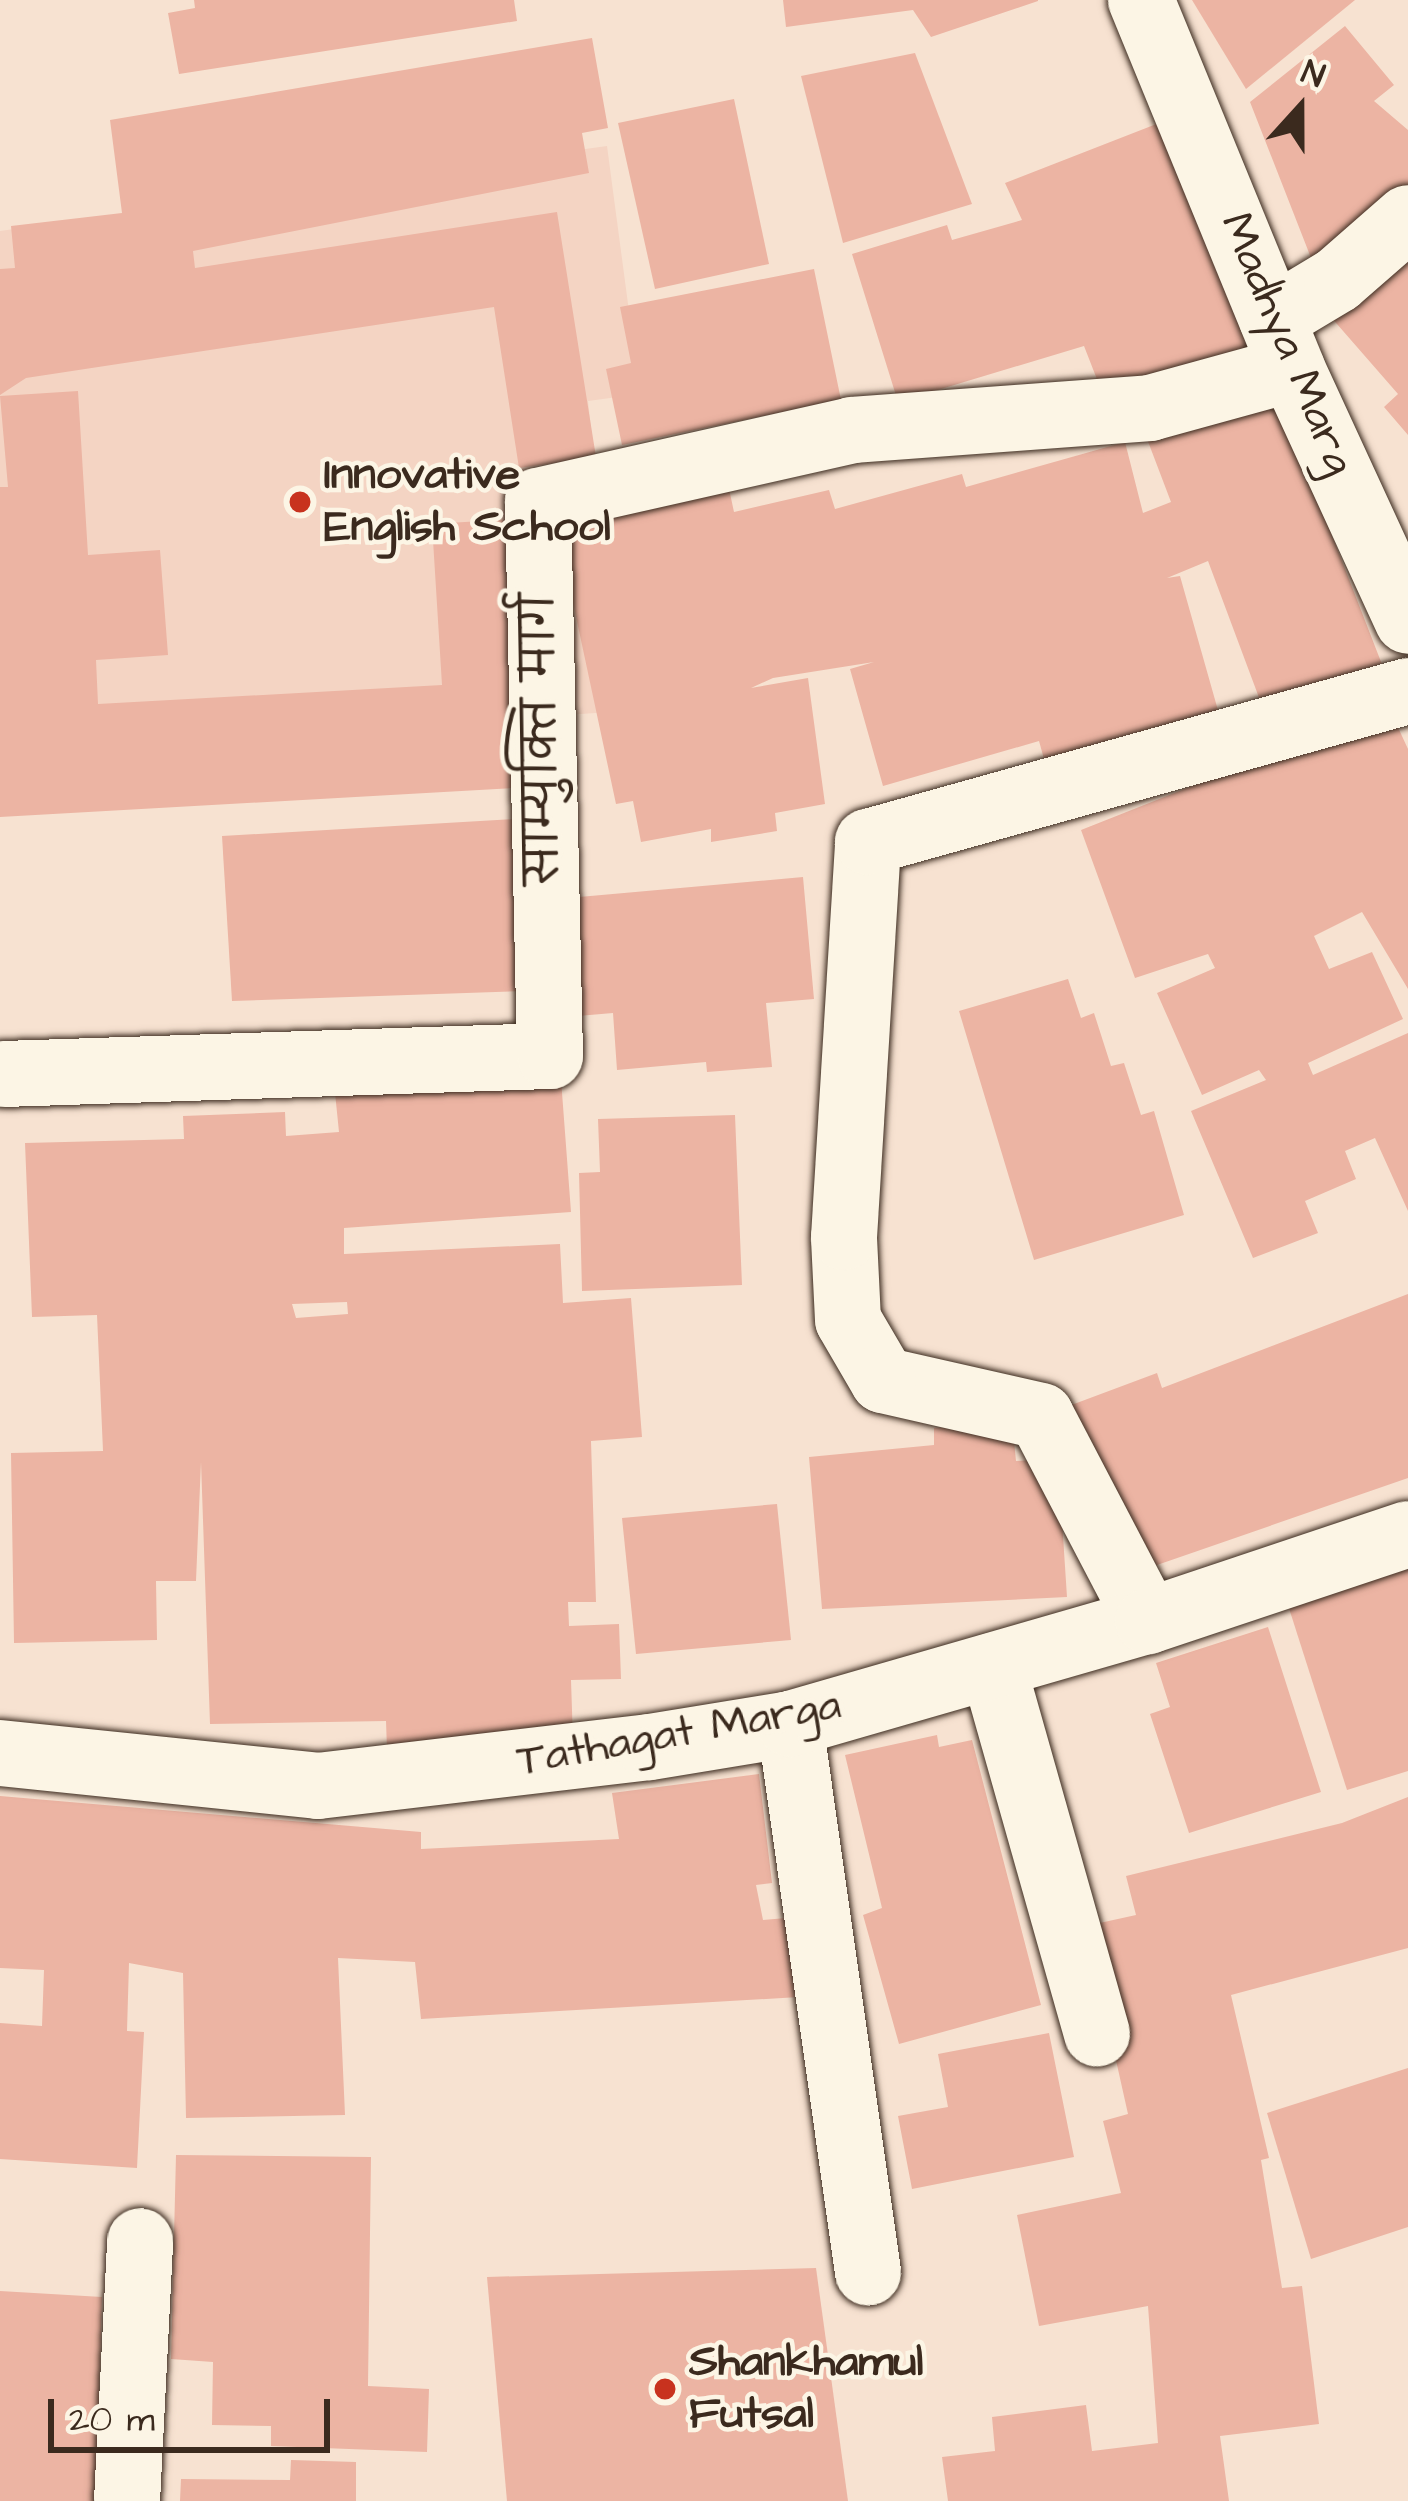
<!DOCTYPE html>
<html>
<head>
<meta charset="utf-8">
<style>
  body { margin:0 }
  #map { position:relative; width:1408px; height:2501px; overflow:hidden; background:#f7e2d1; font-family:"Architects Daughter","Playpen Sans Deva",sans-serif }
  div>[style] { position:absolute }
  .built>* { inset:0; background:#f4d4c3 }
  .building>* { inset:0; background:#ecb4a3 }
  .roads { filter:drop-shadow(0 0 3px #3b2a1e) drop-shadow(0 0 3px #3b2a1e) }
  .minor>* { height:66px; margin:-33px; padding:0 33px; transform-origin:33px; border-radius:33px; background:#fcf5e5 }
  .dots>* { width:33px; height:33px; translate:-50% -50%; box-sizing:border-box; border:6px solid #fcf5e5; border-radius:50% }
  span { translate:-50% -50%; white-space:nowrap; text-align:center; line-height:1.15; -webkit-text-stroke:9px #fcf5e5; paint-order:stroke }
  .street-label { font-size:45px; color:#3b2a1e }
  .poi-label { font-size:45px; color:#3b2a1e; font-weight:700 }
  .left { translate:0 -50%; text-align:left }
  .north { position:absolute; left:1240px; top:48px; width:120px; height:120px; -webkit-text-stroke:9px #fcf5e5; paint-order:stroke; rotate:21deg; font-size:33px; font-weight:700; line-height:48px; text-align:center; color:#3b2a1e }
  .north::after { content:''; display:block; margin:auto; width:42px; height:54px; background:#3b2a1e; clip-path:polygon(50% 0,100% 100%,50% 72%,0 100%) }
  .scale { position:absolute; left:48px; top:2399px; width:282px; height:54px; box-sizing:border-box; border:6px solid #3b2a1e; border-top:0; padding-left:15px; font-size:36px; line-height:42px; white-space:nowrap; color:#3b2a1e; -webkit-text-stroke:9px #fcf5e5; paint-order:stroke }
</style>
</head>
<body>
<div id="map">
  <div class="built">
    <i style="clip-path:polygon(607px 146px,640px 394px,588px 401px,623px 711px,25px 754px,0 604px,0 231px)"></i>
  </div>
  <div class="building">
    <i style="clip-path:polygon(194px 0,514px 0,517px 21px,179px 74px,168px 13px,195px 8px)"></i>
    <i style="clip-path:polygon(783px 0,1038px 0,1038px 1px,931px 37px,913px 10px,786px 27px)"></i>
    <i style="clip-path:polygon(1192px 0,1355px 0,1246px 89px)"></i>
    <i style="clip-path:polygon(1345px 26px,1394px 85px,1374px 101px,1408px 130px,1408px 209px,1322px 286px,1250px 102px)"></i>
    <i style="clip-path:polygon(592px 38px,608px 128px,582px 133px,589px 173px,193px 251px,195px 268px,557px 212px,596px 457px,519px 468px,494px 307px,26px 378px,0 395px,0 269px,15px 268px,11px 226px,122px 213px,110px 120px)"></i>
    <i style="clip-path:polygon(915px 53px,972px 204px,843px 243px,801px 76px)"></i>
    <i style="clip-path:polygon(734px 99px,769px 264px,655px 289px,618px 123px)"></i>
    <i style="clip-path:polygon(1159px 123px,1249px 350px,1107px 405px,1084px 346px,898px 402px,852px 254px,947px 225px,952px 240px,1022px 220px,1005px 183px)"></i>
    <i style="clip-path:polygon(1408px 233px,1408px 435px,1384px 407px,1398px 394px,1323px 308px)"></i>
    <i style="clip-path:polygon(814px 269px,841px 400px,622px 445px,606px 369px,631px 363px,620px 307px)"></i>
    <i style="clip-path:polygon(1273px 383px,1383px 667px,1264px 711px,1208px 561px,1167px 578px,1180px 576px,1223px 728px,1049px 777px,1039px 741px,883px 786px,850px 669px,874px 662px,773px 678px,751px 688px,808px 678px,825px 804px,775px 813px,777px 831px,711px 842px,711px 829px,641px 842px,633px 801px,616px 804px,556px 523px,728px 484px,734px 512px,829px 490px,835px 509px,962px 474px,966px 487px,1125px 442px,1143px 513px,1171px 502px,1144px 431px)"></i>
    <i style="clip-path:polygon(78px 391px,88px 555px,160px 550px,168px 655px,96px 660px,98px 704px,442px 685px,432px 524px,516px 519px,532px 787px,0 817px,0 487px,8px 487px,0 396px)"></i>
    <i style="clip-path:polygon(1389px 708px,1408px 749px,1408px 989px,1362px 912px,1314px 936px,1329px 969px,1372px 952px,1403px 1019px,1308px 1063px,1313px 1075px,1408px 1033px,1408px 1211px,1375px 1138px,1345px 1151px,1356px 1179px,1305px 1201px,1318px 1233px,1253px 1258px,1191px 1111px,1266px 1080px,1259px 1070px,1202px 1095px,1157px 993px,1215px 968px,1208px 954px,1135px 978px,1081px 830px)"></i>
    <i style="clip-path:polygon(516px 819px,526px 991px,232px 1001px,222px 836px)"></i>
    <i style="clip-path:polygon(803px 877px,814px 999px,766px 1003px,772px 1067px,707px 1072px,706px 1062px,617px 1070px,613px 1013px,578px 1016px,568px 898px)"></i>
    <i style="clip-path:polygon(1068px 979px,1081px 1018px,1094px 1013px,1111px 1066px,1124px 1063px,1141px 1115px,1154px 1111px,1184px 1215px,1034px 1260px,959px 1011px)"></i>
    <i style="clip-path:polygon(evenodd,560px 1066px,571px 1212px,344px 1228px,344px 1254px,560px 1244px,563px 1303px,631px 1298px,642px 1437px,591px 1441px,596px 1602px,568px 1602px,569px 1626px,619px 1624px,621px 1679px,571px 1680px,573px 1740px,387px 1750px,386px 1721px,210px 1724px,201px 1462px,196px 1581px,156px 1581px,157px 1640px,14px 1643px,11px 1453px,103px 1451px,97px 1315px,32px 1317px,25px 1143px,184px 1139px,183px 1116px,285px 1112px,286px 1136px,339px 1132px,334px 1083px,560px 1066px,347px 1302px,348px 1314px,296px 1318px,292px 1304px,347px 1302px)"></i>
    <i style="clip-path:polygon(735px 1115px,742px 1285px,582px 1291px,579px 1173px,600px 1172px,598px 1119px)"></i>
    <i style="clip-path:polygon(1408px 1294px,1408px 1478px,1131px 1574px,1066px 1407px,1157px 1373px,1162px 1388px)"></i>
    <i style="clip-path:polygon(1012px 1421px,1016px 1461px,1058px 1459px,1067px 1597px,822px 1609px,809px 1457px,934px 1445px,934px 1428px)"></i>
    <i style="clip-path:polygon(777px 1504px,791px 1640px,636px 1654px,622px 1518px)"></i>
    <i style="clip-path:polygon(1408px 1563px,1408px 1771px,1347px 1790px,1287px 1602px)"></i>
    <i style="clip-path:polygon(1268px 1627px,1321px 1792px,1189px 1833px,1150px 1714px,1170px 1707px,1156px 1663px)"></i>
    <i style="clip-path:polygon(937px 1735px,939px 1747px,972px 1740px,1041px 2005px,899px 2044px,863px 1915px,882px 1908px,845px 1755px)"></i>
    <i style="clip-path:polygon(759px 1774px,772px 1883px,756px 1885px,763px 1920px,786px 1918px,799px 1997px,421px 2019px,415px 1962px,338px 1958px,345px 2115px,186px 2118px,183px 1973px,129px 1963px,127px 2031px,144px 2032px,137px 2168px,0 2159px,0 2023px,42px 2026px,44px 1970px,0 1968px,0 1796px,421px 1832px,421px 1849px,619px 1839px,612px 1793px)"></i>
    <i style="clip-path:polygon(1408px 1797px,1408px 1948px,1231px 1995px,1269px 2158px,1261px 2160px,1282px 2288px,1302px 2286px,1319px 2424px,1220px 2436px,1229px 2501px,948px 2501px,942px 2457px,995px 2451px,992px 2417px,1086px 2405px,1092px 2451px,1158px 2443px,1148px 2306px,1039px 2326px,1017px 2215px,1121px 2193px,1103px 2121px,1128px 2114px,1086px 1926px,1136px 1915px,1126px 1876px,1342px 1823px)"></i>
    <i style="clip-path:polygon(1049px 2033px,1074px 2157px,912px 2189px,898px 2116px,948px 2107px,938px 2054px)"></i>
    <i style="clip-path:polygon(1408px 2068px,1408px 2227px,1311px 2259px,1267px 2113px)"></i>
    <i style="clip-path:polygon(176px 2155px,371px 2157px,368px 2386px,429px 2389px,427px 2452px,271px 2446px,271px 2426px,212px 2425px,213px 2362px,171px 2359px)"></i>
    <i style="clip-path:polygon(816px 2268px,848px 2501px,507px 2501px,487px 2277px)"></i>
    <i style="clip-path:polygon(0 2291px,102px 2297px,96px 2501px,0 2501px)"></i>
    <i style="clip-path:polygon(291px 2460px,356px 2462px,356px 2501px,180px 2501px,181px 2479px,290px 2480px)"></i>
  </div>
  <div class="roads">
    <div class="minor">
      <i style="left:1141px;top:0;width:399px;rotate:67.7deg"></i>
      <i style="left:1292px;top:369px;width:277px;rotate:65.3deg"></i>
      <i style="left:1272px;top:319px;width:76px;rotate:-31deg"></i>
      <i style="left:1337px;top:280px;width:94px;rotate:-41.1deg"></i>
      <i style="left:4px;top:1074px;width:546px;rotate:-1.89deg"></i>
      <i style="left:550px;top:1056px;width:555px;rotate:-91.24deg"></i>
      <i style="left:538px;top:501px;width:322px;rotate:-12.7deg"></i>
      <i style="left:852px;top:430px;width:299px;rotate:-4.2deg"></i>
      <i style="left:1150px;top:408px;width:147px;rotate:-15.4deg"></i>
      <i style="left:1148px;top:1621px;width:231px;rotate:-117.6deg"></i>
      <i style="left:1041px;top:1416px;width:162px;rotate:-167.2deg"></i>
      <i style="left:883px;top:1380px;width:69px;rotate:-120.3deg"></i>
      <i style="left:848px;top:1320px;width:83px;rotate:-92.8deg"></i>
      <i style="left:844px;top:1237px;width:396px;rotate:-86.5deg"></i>
      <i style="left:868px;top:842px;width:561px;rotate:-15.62deg"></i>
      <i style="left:993px;top:1666px;width:382px;rotate:74.2deg"></i>
      <i style="left:790px;top:1724px;width:554px;rotate:81.9deg"></i>
      <i style="left:0;top:1753px;width:320px;rotate:5.9deg"></i>
      <i style="left:318px;top:1786px;width:334px;rotate:-6.7deg"></i>
      <i style="left:650px;top:1747px;width:142px;rotate:-9.3deg"></i>
      <i style="left:790px;top:1724px;width:373px;rotate:-16.1deg"></i>
      <i style="left:1148px;top:1621px;width:274px;rotate:-18.5deg"></i>
      <i style="left:127px;top:2501px;width:260px;rotate:-87.1deg"></i>
    </div>
  </div>
  <div class="dots">
    <i style="left:300px;top:502px;background:#c8321e"></i>
    <i style="left:665px;top:2389px;background:#c8321e"></i>
  </div>
  <div class="street-label">
    <span style="left:1287px;top:344px;rotate:67deg">Madhya Marg</span>
    <span style="left:543px;top:739px;rotate:-91deg">साम्युक्ति मार्ग</span>
    <span style="left:679px;top:1734px;rotate:-10deg">Tathagat Marga</span>
  </div>
  <div class="poi-label">
    <span class="left" style="left:324px;top:502px">Innovative<br>English School</span>
    <span class="left" style="left:689px;top:2389px">Shankhamul<br>Futsal</span>
  </div>
  <div class="north">N</div>
  <div class="scale">20 m</div>
</div>
</body>
</html>
